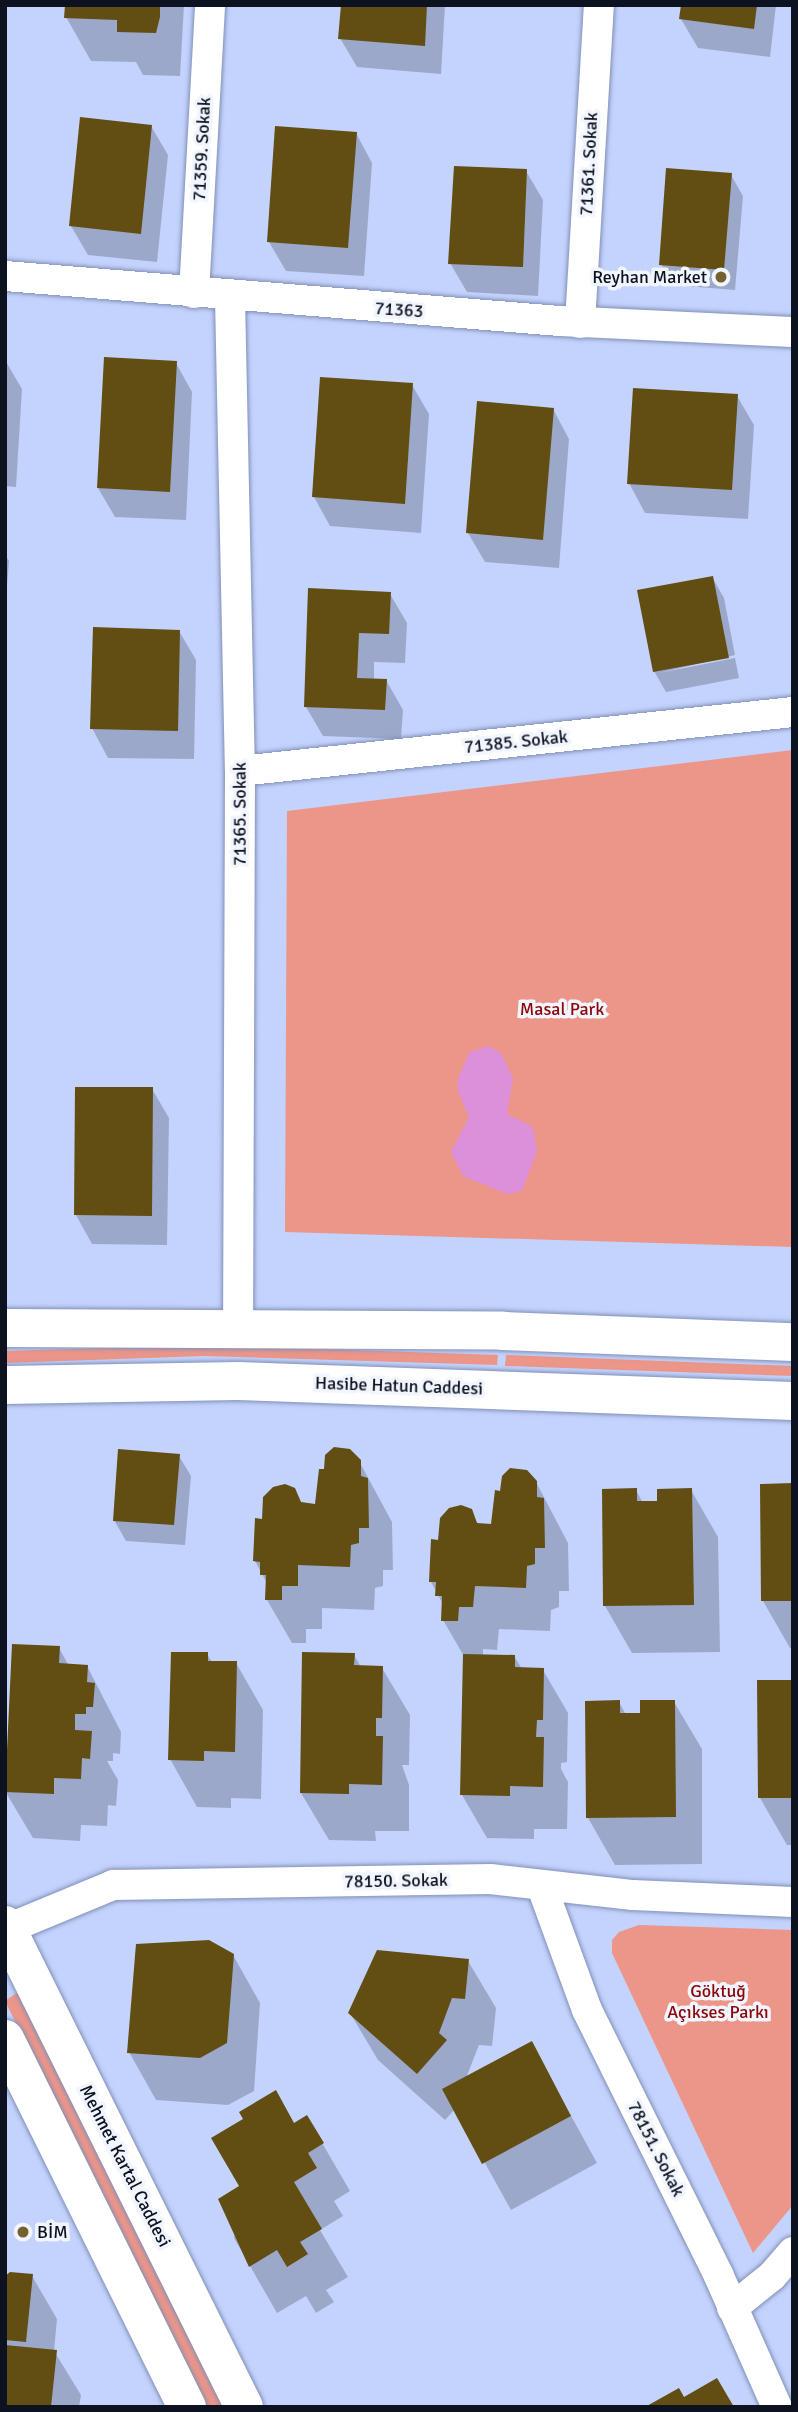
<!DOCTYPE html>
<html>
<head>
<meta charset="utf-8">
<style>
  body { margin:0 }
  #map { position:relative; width:798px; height:2412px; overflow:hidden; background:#c3d3fd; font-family:Signika,sans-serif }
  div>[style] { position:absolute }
  .green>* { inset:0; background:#ec9589 }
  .water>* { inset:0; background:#dc90d9 }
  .shadow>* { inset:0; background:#0003 }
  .building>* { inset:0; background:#624d12 }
  .roads { filter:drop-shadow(0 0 2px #8190b7) drop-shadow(0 0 2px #8190b7) }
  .street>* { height:30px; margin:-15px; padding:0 15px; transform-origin:15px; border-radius:15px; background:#fff }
  .secondary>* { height:38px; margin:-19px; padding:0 19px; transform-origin:19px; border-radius:19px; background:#fff }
  .dots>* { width:19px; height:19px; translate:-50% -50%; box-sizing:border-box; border:4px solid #f1f5fd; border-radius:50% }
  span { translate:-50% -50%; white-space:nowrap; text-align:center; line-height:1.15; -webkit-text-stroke:7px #f1f5fd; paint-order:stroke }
  .street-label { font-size:18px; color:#0c1220 }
  .poi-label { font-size:18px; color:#0c1220 }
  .right { translate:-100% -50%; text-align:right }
  .left { translate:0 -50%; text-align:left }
  .park-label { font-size:18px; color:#8b0509 }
  .frame { position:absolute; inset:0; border:7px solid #0c1220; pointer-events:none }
</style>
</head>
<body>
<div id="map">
  <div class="green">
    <i style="clip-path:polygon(793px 750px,793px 1247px,285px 1232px,287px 811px)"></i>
    <i style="clip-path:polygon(206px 1345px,498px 1355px,497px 1365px,204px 1356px,5px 1363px,5px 1351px)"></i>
    <i style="clip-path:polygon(506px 1355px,793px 1366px,793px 1376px,505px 1366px)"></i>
    <i style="clip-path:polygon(639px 1925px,793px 1930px,793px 2205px,753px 2253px,612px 1953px,612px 1940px,619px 1932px)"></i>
    <i style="clip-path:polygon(18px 1992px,224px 2407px,206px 2407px,5px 2001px)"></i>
  </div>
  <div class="water">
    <i style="clip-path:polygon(488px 1046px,501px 1053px,513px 1078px,507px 1114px,533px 1127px,537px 1151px,522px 1191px,507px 1194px,463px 1176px,451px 1152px,469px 1117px,458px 1091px,458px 1078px,470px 1052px)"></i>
  </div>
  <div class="shadow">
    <i style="clip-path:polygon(66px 5px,184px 5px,180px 76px,143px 75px,136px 62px,91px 61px,66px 17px)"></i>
    <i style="clip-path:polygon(342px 5px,445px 5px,441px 74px,357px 67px,340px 38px)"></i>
    <i style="clip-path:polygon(683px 5px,776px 5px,770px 57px,698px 48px,681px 19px)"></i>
    <i style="clip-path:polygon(151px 126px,168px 155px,157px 262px,88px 255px,71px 226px)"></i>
    <i style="clip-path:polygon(356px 133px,372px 163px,364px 276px,286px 271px,269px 242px)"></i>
    <i style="clip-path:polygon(526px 171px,543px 200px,538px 296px,467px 292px,450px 263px)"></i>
    <i style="clip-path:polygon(731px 175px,743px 196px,735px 290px,673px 285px,661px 264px)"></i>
    <i style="clip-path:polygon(5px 360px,22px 389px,16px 487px,5px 486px)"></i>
    <i style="clip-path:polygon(176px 363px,192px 392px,186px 520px,115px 517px,98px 488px)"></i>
    <i style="clip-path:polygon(412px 385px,429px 414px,421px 533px,330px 526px,314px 497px)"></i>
    <i style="clip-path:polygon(737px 396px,754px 425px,748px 519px,645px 513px,629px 483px)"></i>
    <i style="clip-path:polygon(553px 409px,569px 439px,559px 568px,485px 562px,468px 533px)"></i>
    <i style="clip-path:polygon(5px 555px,9px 561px,5px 611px)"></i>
    <i style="clip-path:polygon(712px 577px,724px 598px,735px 655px,659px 673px,735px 658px,739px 678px,666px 692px,654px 671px)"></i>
    <i style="clip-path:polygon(310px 590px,390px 594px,407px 623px,405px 663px,374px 662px,374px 680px,386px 680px,403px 710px,401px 739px,323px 736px,306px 707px)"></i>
    <i style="clip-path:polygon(179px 631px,196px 660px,194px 759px,108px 758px,92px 728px)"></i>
    <i style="clip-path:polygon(152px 1089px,169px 1118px,167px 1245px,92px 1244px,76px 1215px)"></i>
    <i style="clip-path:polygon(179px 1456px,191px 1476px,185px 1545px,126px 1541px,114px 1520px)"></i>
    <i style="clip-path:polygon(359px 1461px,392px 1522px,393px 1570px,383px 1570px,383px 1586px,375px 1588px,374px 1610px,322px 1608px,322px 1629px,306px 1629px,306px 1643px,292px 1643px,267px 1600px,268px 1585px,255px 1561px,264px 1521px,294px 1490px,302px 1504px,317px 1506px)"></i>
    <i style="clip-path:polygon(536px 1482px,568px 1543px,569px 1591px,559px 1591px,559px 1607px,551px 1610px,550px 1631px,499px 1629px,497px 1650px,483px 1649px,483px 1656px,514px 1656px,522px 1669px,543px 1670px,568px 1713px,567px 1762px,561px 1763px,561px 1769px,568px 1782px,567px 1829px,534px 1829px,534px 1839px,487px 1838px,462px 1795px,465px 1658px,443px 1620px,444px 1606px,431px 1582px,440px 1541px,470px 1511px,479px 1525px,493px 1526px)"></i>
    <i style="clip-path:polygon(793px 1485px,793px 1648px,790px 1648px,763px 1601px)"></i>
    <i style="clip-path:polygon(636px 1490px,643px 1503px,659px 1503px,691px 1490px,718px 1537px,720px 1652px,632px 1653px,605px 1606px)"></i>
    <i style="clip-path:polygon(59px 1648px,69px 1666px,87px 1666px,121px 1732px,120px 1754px,113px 1753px,113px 1761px,107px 1761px,118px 1780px,116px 1806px,108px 1805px,107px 1826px,81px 1825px,80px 1841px,33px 1838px,5px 1791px)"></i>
    <i style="clip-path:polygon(207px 1654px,212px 1662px,236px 1663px,263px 1710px,261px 1799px,231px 1798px,231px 1808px,197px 1807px,170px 1759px)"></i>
    <i style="clip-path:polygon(304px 1654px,354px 1655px,361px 1667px,382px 1668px,410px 1715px,409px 1765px,402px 1765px,409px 1785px,409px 1831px,375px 1831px,376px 1841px,329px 1840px,301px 1793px)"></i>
    <i style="clip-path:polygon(791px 1682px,793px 1845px,787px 1845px,760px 1798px)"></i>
    <i style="clip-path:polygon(619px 1702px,626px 1715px,641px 1715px,674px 1702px,702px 1749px,702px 1864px,615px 1865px,588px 1818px)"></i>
    <i style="clip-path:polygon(233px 1955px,260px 2003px,254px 2091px,228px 2105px,156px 2100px,129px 2052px)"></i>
    <i style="clip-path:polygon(468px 1961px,496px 2008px,492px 2046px,479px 2045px,466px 2078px,531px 2043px,597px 2163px,511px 2210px,455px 2109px,445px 2120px,378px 2060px,350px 2013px)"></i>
    <i style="clip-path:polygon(307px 2117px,350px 2191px,334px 2201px,343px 2216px,320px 2230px,348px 2277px,326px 2290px,334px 2302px,316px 2313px,306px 2296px,277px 2313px,234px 2238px,242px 2187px,294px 2125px)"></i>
    <i style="clip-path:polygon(5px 2276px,32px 2276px,57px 2319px,54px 2351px,81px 2395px,79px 2407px,5px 2407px)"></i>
  </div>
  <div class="building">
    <i style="clip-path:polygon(65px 5px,160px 5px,160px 17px,156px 33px,117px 32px,117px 20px,64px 18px)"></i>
    <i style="clip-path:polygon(341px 5px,427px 5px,425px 46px,338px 39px)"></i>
    <i style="clip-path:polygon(681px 5px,757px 5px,754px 29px,679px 19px)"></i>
    <i style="clip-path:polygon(80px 117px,152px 125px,141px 234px,69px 226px)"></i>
    <i style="clip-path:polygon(275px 126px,357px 132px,348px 248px,267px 242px)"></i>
    <i style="clip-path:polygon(454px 166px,527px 169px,523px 267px,448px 264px)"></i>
    <i style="clip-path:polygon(666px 168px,732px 173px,724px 270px,659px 265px)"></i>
    <i style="clip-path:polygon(104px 357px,177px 361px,170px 492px,97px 488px)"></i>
    <i style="clip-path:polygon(320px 377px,413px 383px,405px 504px,312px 497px)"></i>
    <i style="clip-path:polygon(633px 388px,738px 394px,732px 490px,627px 484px)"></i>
    <i style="clip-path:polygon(477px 401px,554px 408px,543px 540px,466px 533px)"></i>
    <i style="clip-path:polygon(713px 576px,729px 658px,653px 672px,637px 590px)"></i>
    <i style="clip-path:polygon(308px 588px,391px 592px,389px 634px,359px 633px,357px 678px,387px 679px,385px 710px,304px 707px)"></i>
    <i style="clip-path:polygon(93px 627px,180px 630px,178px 731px,90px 729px)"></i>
    <i style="clip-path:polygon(75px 1087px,153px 1087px,152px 1216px,74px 1215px)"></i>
    <i style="clip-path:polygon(334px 1447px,350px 1449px,361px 1460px,361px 1476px,368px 1478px,369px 1528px,359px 1528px,359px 1543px,351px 1545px,350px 1567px,298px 1565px,298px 1586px,282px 1586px,282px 1600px,265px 1600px,266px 1575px,260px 1575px,260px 1562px,253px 1561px,255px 1518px,262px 1519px,263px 1497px,273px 1487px,285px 1484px,295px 1488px,301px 1502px,315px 1504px,319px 1469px,324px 1469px,325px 1455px)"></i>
    <i style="clip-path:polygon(118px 1449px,180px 1454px,174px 1525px,113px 1521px)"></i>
    <i style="clip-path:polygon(510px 1468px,527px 1470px,537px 1481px,537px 1497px,544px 1498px,545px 1548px,535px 1548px,535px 1564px,527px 1566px,526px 1588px,475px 1586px,473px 1607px,459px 1607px,458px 1621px,441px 1621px,442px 1596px,435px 1596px,436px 1582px,429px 1582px,431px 1539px,438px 1540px,440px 1518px,449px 1508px,461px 1505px,472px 1509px,477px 1523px,491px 1524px,495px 1490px,500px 1491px,502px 1476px)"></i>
    <i style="clip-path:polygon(793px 1483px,793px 1601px,761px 1601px,760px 1484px)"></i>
    <i style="clip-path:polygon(637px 1488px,637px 1501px,657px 1501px,657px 1489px,692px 1488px,694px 1605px,603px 1606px,602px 1489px)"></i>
    <i style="clip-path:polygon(12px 1644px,60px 1646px,59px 1663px,88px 1665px,87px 1682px,95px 1683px,93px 1707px,86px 1707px,86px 1714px,75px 1714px,75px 1730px,92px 1731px,90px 1759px,82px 1758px,81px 1779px,54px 1778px,54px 1794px,5px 1792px)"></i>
    <i style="clip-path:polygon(171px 1652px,208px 1652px,208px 1661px,237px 1661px,235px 1752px,204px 1751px,204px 1761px,168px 1760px)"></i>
    <i style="clip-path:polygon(302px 1652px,355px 1653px,354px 1665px,383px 1666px,382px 1718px,376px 1718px,376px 1736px,383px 1736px,382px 1785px,349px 1784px,349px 1794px,300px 1793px)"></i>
    <i style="clip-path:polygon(463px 1654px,515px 1655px,515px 1667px,544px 1668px,543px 1720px,537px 1720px,536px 1737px,544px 1737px,543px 1787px,510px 1786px,510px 1796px,460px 1795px)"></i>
    <i style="clip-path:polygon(757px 1680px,792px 1680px,793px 1798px,758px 1798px)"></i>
    <i style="clip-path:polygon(620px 1700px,620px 1713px,640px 1713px,640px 1700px,675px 1700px,676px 1817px,586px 1818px,585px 1701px)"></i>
    <i style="clip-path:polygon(209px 1940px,234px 1954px,227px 2043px,200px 2058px,127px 2053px,136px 1944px)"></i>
    <i style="clip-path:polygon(377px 1950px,469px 1959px,465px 1999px,452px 1998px,439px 2033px,447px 2040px,417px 2074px,348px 2013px)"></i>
    <i style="clip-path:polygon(532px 2041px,571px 2116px,482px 2164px,442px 2089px)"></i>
    <i style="clip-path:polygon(276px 2090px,294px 2123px,307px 2115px,324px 2143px,308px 2153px,317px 2168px,294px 2182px,322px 2229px,300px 2242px,308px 2254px,287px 2267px,277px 2250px,249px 2267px,218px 2199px,239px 2186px,211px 2138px,243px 2119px,239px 2112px)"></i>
    <i style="clip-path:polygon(10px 2272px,33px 2274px,26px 2342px,5px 2340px,5px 2276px)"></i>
    <i style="clip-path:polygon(5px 2345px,57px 2350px,51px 2407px,5px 2407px)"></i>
    <i style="clip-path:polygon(717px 2378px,734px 2407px,645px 2407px,679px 2388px,684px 2397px)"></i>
  </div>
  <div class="roads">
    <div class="street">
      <i style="left:5px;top:276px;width:557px;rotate:4.64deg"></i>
      <i style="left:560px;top:321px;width:233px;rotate:2.7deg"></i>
      <i style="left:194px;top:293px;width:288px;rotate:-86.8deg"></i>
      <i style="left:230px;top:298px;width:473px;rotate:88.8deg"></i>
      <i style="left:240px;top:771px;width:560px;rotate:90.2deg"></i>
      <i style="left:580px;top:323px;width:319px;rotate:-86.6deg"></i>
      <i style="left:240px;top:771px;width:556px;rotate:-6.09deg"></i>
      <i style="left:542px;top:1887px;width:131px;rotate:69.9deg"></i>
      <i style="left:587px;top:2010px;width:295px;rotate:63.6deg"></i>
      <i style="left:718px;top:2274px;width:145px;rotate:66.1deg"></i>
      <i style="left:7px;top:1929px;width:115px;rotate:-22.5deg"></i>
      <i style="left:113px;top:1885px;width:377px;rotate:-0.9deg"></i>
      <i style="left:490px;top:1879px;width:144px;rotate:6.4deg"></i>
      <i style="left:633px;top:1895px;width:160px;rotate:2.5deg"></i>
      <i style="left:732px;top:2308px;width:51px;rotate:-38.7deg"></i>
      <i style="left:772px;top:2276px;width:32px;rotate:-49deg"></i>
    </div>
    <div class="secondary">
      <i style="left:5px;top:1328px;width:498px;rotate:0.3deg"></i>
      <i style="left:503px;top:1331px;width:290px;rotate:2.2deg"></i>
      <i style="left:5px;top:1385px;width:233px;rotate:-1deg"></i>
      <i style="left:238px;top:1381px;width:555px;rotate:2.06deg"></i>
      <i style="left:5px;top:1925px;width:538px;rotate:63.63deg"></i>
      <i style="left:5px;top:2039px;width:411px;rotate:63.7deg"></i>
    </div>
  </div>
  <div class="dots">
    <i style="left:721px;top:277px;background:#74612f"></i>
    <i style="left:23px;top:2232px;background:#74612f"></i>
  </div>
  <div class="street-label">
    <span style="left:202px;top:149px;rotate:-87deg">71359. Sokak</span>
    <span style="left:589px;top:164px;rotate:-87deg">71361. Sokak</span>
    <span style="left:399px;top:310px;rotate:4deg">71363</span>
    <span style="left:516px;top:742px;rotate:-6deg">71385. Sokak</span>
    <span style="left:240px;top:814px;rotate:-90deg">71365. Sokak</span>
    <span style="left:399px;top:1386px;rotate:2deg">Hasibe Hatun Caddesi</span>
    <span style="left:396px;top:1881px;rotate:-1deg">78150. Sokak</span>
    <span style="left:656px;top:2149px;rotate:63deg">78151. Sokak</span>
    <span style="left:125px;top:2166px;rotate:63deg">Mehmet Kartal Caddesi</span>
  </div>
  <div class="poi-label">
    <span class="right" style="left:707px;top:277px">Reyhan Market</span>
    <span class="left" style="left:37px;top:2232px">BİM</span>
  </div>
  <div class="park-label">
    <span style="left:562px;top:1009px">Masal Park</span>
    <span style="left:718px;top:2002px">Göktuğ<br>Açıkses Parkı</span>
  </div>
  <div class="frame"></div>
</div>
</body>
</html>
